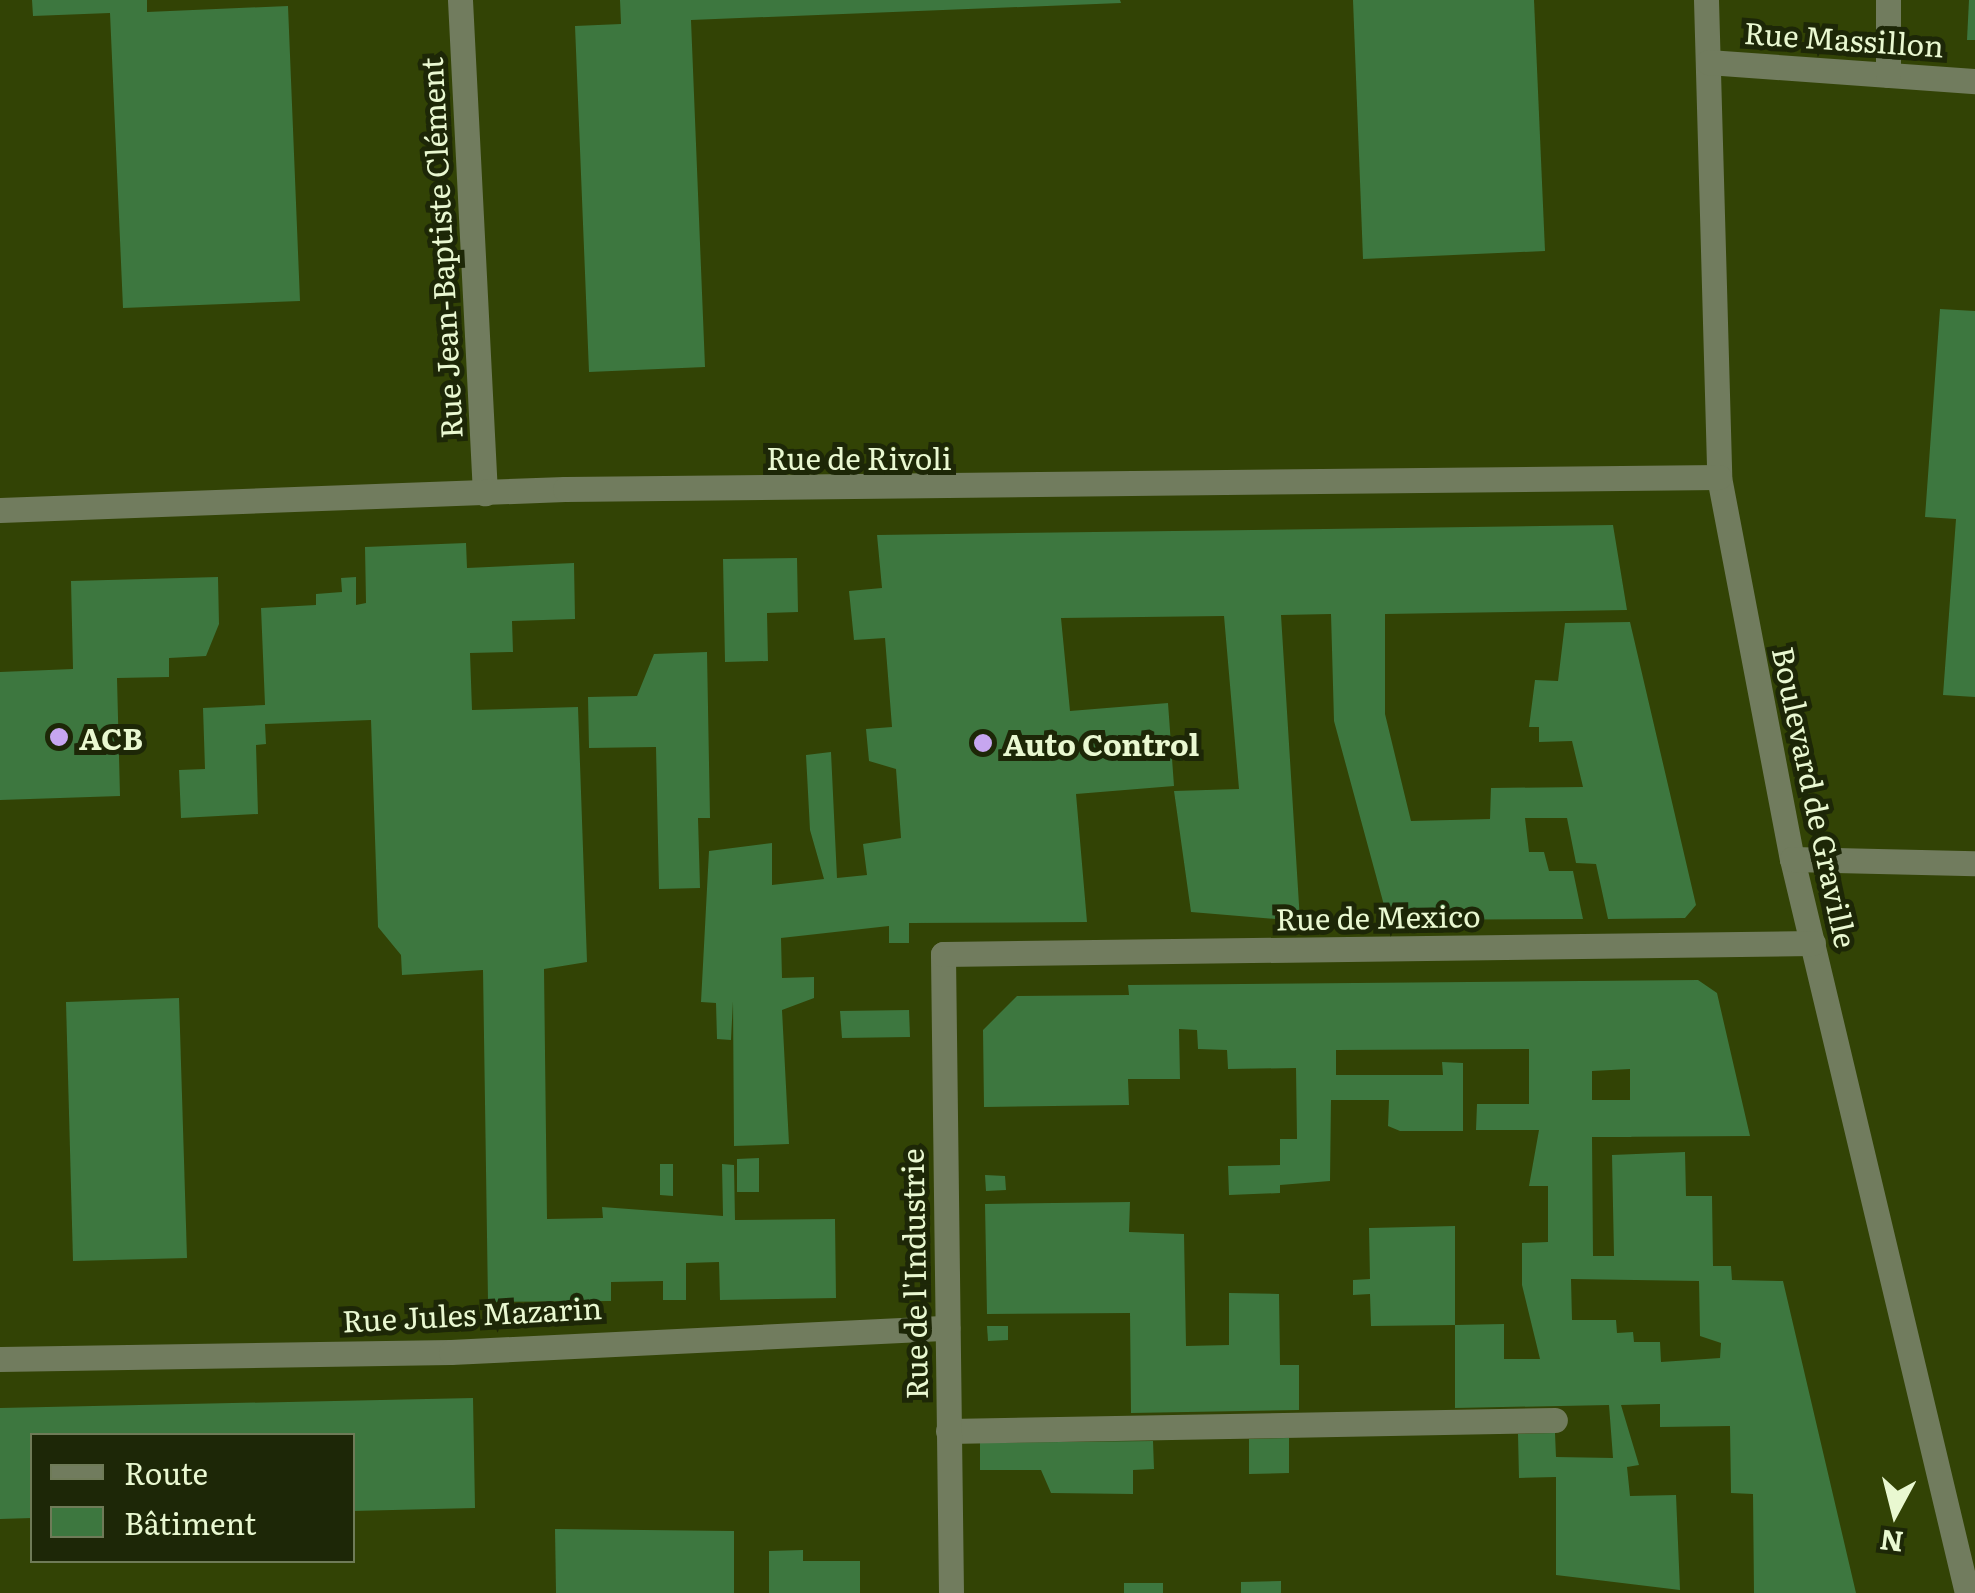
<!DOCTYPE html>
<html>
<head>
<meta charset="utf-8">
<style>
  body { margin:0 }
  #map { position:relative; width:1975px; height:1593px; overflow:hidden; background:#324305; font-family:Literata,serif }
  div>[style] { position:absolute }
  .building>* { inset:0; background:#3d773f }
  .minor>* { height:25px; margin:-12.5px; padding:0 12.5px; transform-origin:12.5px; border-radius:12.5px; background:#717c5e }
  .dots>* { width:28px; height:28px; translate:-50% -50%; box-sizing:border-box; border:5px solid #1d2707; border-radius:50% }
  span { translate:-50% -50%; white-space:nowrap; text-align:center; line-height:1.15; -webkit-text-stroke:10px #1d2707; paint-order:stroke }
  .street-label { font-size:30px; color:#e9f8d1 }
  .poi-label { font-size:30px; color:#e9f8d1; font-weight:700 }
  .left { translate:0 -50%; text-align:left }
  .legend { position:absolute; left:30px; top:1433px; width:325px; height:130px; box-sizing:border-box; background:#1d2707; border:2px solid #6f7b58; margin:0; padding:12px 18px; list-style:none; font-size:30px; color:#e9f8d1 }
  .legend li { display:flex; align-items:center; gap:20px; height:50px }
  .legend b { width:50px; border:2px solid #6f7b58 }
  .north { position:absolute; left:1845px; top:1463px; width:100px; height:100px; -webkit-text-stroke:8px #1d2707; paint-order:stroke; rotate:187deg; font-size:28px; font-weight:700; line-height:40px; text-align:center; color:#e9f8d1 }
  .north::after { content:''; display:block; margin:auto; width:35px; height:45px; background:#e9f8d1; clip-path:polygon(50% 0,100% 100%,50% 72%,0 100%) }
</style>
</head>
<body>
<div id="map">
  <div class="building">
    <i style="clip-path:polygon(32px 0,147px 0,147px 12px,288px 6px,300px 301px,123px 308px,110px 13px,33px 16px)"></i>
    <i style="clip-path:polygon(620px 0,1120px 0,1121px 3px,691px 20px,705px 367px,589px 372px,575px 26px,621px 24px)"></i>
    <i style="clip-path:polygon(1353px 0,1534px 0,1545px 251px,1363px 259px)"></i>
    <i style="clip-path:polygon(1969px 0,1975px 0,1975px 40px,1967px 40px)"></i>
    <i style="clip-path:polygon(1940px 309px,1975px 311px,1975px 697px,1943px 695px,1956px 519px,1925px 517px)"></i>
    <i style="clip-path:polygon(1613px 525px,1627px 610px,1385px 614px,1385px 714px,1411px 821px,1490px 819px,1491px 788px,1583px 787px,1572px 741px,1539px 742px,1539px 727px,1529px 727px,1535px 680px,1558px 681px,1565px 623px,1630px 622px,1696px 905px,1685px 918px,1608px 919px,1596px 864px,1576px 863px,1567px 818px,1525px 818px,1529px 852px,1544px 852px,1549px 871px,1573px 871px,1583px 919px,1388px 920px,1334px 721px,1331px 614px,1281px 615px,1300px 921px,1191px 912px,1174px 791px,1239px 789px,1224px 616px,1061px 618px,1070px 711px,1168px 703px,1174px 786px,1076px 794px,1087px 922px,909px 923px,909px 943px,889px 943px,889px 926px,781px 938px,782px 978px,814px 977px,814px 998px,782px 1010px,789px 1144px,734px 1146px,733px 1001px,731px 1040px,717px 1039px,716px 1003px,701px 1002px,709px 851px,772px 843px,772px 885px,824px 879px,810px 830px,806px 755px,831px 752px,837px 878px,867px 875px,863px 844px,901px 838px,896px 769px,869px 761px,866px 729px,892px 727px,885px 638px,854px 640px,849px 591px,882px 588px,877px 535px)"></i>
    <i style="clip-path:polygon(466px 543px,467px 568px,574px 563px,575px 619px,512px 621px,513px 652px,470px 653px,472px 710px,578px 707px,587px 962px,544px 969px,547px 1219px,603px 1218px,602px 1207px,723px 1216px,722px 1164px,734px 1165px,735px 1220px,835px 1219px,836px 1298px,720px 1300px,719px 1262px,686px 1263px,686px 1300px,663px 1300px,663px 1281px,611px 1282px,611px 1301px,488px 1302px,483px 970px,402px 975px,401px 955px,378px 927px,371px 720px,265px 724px,266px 744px,256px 745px,258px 814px,181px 818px,179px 770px,205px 769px,203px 708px,265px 705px,261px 608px,316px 605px,316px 594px,342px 592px,341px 578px,356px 577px,356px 605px,366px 603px,365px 547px)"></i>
    <i style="clip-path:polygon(797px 558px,798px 612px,767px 613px,768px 661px,725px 662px,723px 559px)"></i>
    <i style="clip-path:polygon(218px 577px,219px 624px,206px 656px,169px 658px,169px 677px,117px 678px,120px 796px,0 800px,0 672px,73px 669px,71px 581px)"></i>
    <i style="clip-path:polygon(707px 652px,710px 818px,698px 818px,700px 888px,659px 889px,656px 747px,589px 748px,588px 697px,637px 696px,654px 654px)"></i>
    <i style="clip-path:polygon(evenodd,1698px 980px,1717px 993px,1750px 1136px,1592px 1137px,1593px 1256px,1614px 1256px,1612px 1155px,1685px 1152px,1686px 1196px,1712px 1196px,1713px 1266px,1731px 1266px,1732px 1280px,1783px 1281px,1856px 1593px,1754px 1593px,1753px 1494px,1731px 1493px,1730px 1426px,1660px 1427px,1660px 1404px,1621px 1405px,1639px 1465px,1627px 1467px,1630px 1496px,1676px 1495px,1680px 1590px,1556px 1575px,1556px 1477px,1519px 1478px,1518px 1434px,1555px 1433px,1556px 1457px,1613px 1458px,1609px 1405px,1455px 1408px,1455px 1325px,1371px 1326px,1370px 1294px,1353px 1295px,1353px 1280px,1370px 1279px,1369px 1228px,1455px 1226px,1455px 1325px,1504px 1324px,1504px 1359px,1540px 1359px,1522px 1285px,1522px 1243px,1548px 1242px,1548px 1186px,1529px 1186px,1539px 1130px,1476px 1130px,1477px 1104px,1529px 1104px,1529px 1049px,1336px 1050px,1336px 1075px,1443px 1075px,1442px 1062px,1463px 1063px,1463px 1131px,1400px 1131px,1388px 1126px,1389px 1100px,1331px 1100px,1330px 1181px,1280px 1185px,1280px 1193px,1229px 1195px,1228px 1166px,1280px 1165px,1280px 1139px,1297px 1139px,1296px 1068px,1228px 1069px,1227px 1050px,1198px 1049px,1197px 1030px,1179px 1029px,1180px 1079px,1128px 1079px,1129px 1105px,984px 1107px,983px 1030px,1017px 996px,1129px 995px,1128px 985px,1698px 980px,1630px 1069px,1630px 1100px,1592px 1100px,1592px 1071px,1630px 1069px,1698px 980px,1571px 1279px,1699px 1281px,1700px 1336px,1721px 1343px,1720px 1358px,1661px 1362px,1660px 1342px,1634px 1342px,1633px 1332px,1617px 1333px,1616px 1320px,1572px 1320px,1571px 1279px)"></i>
    <i style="clip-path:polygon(179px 998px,187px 1258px,73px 1261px,66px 1002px)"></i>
    <i style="clip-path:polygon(909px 1010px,910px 1037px,842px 1038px,840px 1011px)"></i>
    <i style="clip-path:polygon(759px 1158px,759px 1192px,737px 1192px,737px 1159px)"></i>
    <i style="clip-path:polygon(660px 1164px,673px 1164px,673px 1196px,660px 1195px)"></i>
    <i style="clip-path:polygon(985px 1175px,1005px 1176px,1006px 1190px,986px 1191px)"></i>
    <i style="clip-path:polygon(1130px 1202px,1129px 1232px,1184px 1234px,1186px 1346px,1229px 1345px,1229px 1293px,1279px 1294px,1280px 1365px,1299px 1365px,1299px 1410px,1131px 1413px,1130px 1313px,987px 1314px,985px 1204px)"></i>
    <i style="clip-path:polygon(987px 1326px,1008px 1326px,1008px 1340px,988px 1341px)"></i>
    <i style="clip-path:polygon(473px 1398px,475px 1508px,352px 1511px,352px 1436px,32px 1436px,32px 1518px,0 1519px,0 1408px)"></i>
    <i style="clip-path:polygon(1289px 1438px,1289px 1473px,1249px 1474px,1249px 1439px)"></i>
    <i style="clip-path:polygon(1153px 1441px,1154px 1469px,1133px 1470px,1133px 1494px,1051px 1493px,1041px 1470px,980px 1470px,980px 1443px)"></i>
    <i style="clip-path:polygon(555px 1529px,734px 1531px,734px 1593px,556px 1593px)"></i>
    <i style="clip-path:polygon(803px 1550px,803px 1561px,860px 1561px,860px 1593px,769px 1593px,769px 1551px)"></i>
    <i style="clip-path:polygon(1281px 1581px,1281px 1593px,1241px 1593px,1241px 1582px)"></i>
    <i style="clip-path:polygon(1124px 1583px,1163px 1583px,1163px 1593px,1124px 1593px)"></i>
  </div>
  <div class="minor">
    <i style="left:460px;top:0;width:494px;rotate:87.1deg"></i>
    <i style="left:1706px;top:0;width:477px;rotate:88.4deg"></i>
    <i style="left:1719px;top:477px;width:389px;rotate:79.2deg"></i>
    <i style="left:1792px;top:859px;width:755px;rotate:76.59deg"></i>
    <i style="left:1708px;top:62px;width:268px;rotate:4.1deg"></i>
    <i style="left:1888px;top:75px;width:75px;rotate:-90deg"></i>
    <i style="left:0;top:510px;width:565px;rotate:-2.13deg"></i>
    <i style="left:565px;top:489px;width:1154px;rotate:-0.6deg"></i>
    <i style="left:1792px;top:859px;width:183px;rotate:1.3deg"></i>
    <i style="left:0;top:1359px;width:451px;rotate:-0.9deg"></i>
    <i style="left:451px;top:1352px;width:497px;rotate:-2.8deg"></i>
    <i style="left:948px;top:1431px;width:607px;rotate:-1.04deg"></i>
    <i style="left:951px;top:1593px;width:639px;rotate:-90.72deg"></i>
    <i style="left:943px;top:954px;width:870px;rotate:-0.72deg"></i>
  </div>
  <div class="dots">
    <i style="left:59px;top:737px;background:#c7a6f0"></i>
    <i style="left:983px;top:743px;background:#c7a6f0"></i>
  </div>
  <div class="street-label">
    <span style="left:1844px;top:38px;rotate:4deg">Rue Massillon</span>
    <span style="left:440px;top:248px;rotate:-93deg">Rue Jean-Baptiste Clément</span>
    <span style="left:859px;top:457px">Rue de Rivoli</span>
    <span style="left:1816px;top:797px;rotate:78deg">Boulevard de Graville</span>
    <span style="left:1378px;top:916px;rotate:-1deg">Rue de Mexico</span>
    <span style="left:913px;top:1274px;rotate:-91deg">Rue de l'Industrie</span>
    <span style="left:472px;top:1313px;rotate:-3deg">Rue Jules Mazarin</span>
  </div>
  <div class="poi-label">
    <span class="left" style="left:79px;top:737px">ACB</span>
    <span class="left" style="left:1003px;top:743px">Auto Control</span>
  </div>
  <ul class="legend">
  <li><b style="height:12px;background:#717c5e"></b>Route</li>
  <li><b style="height:28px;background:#3d773f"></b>Bâtiment</li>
  </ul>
  <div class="north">N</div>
</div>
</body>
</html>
